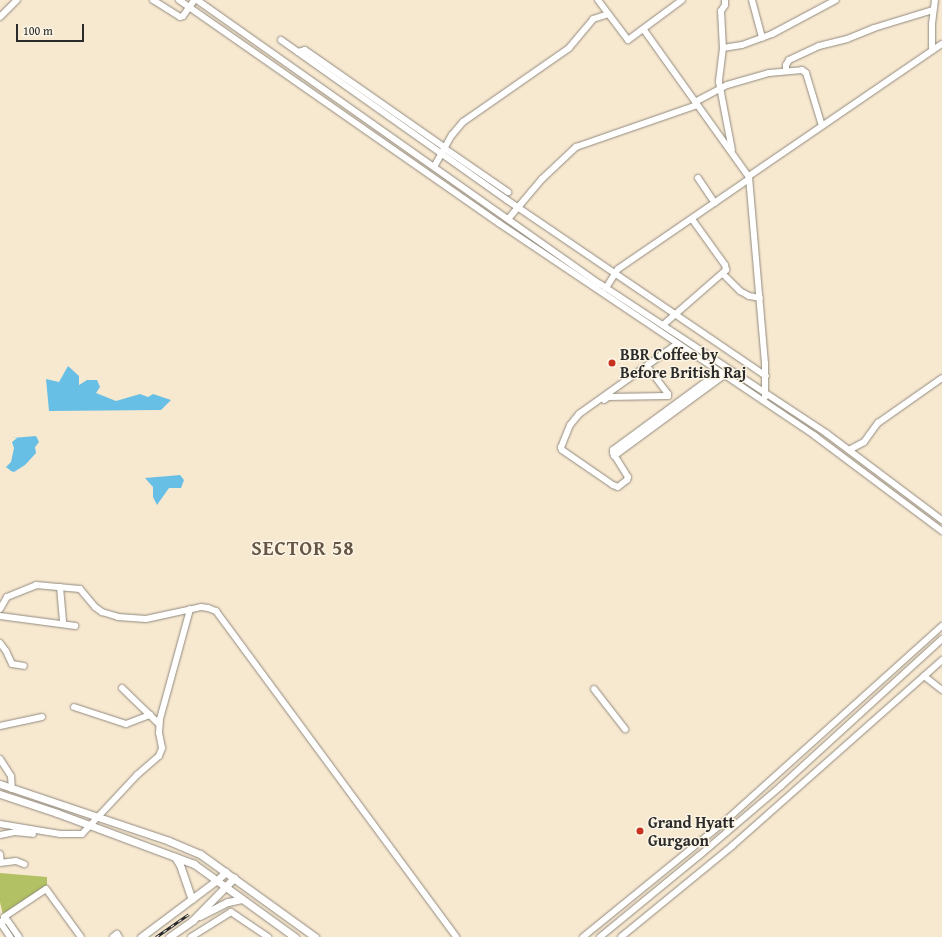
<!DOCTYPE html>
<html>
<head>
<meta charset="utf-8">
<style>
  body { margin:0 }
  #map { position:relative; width:942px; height:937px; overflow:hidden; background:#f7e8d0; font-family:"Gentium Book Plus",serif }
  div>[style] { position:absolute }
  .green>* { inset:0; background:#b2c163 }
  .water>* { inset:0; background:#68bfe5 }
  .roads { filter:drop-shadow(0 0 1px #918a7e) drop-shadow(0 0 1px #918a7e) }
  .minor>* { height:6px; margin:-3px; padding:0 3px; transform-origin:3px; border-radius:3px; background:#fff }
  .major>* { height:7px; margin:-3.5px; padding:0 3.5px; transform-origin:3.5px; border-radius:3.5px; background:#fff }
  .rail>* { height:3px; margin-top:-1.5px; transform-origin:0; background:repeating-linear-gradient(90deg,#fcf5e5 0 4.5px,#2b2b2b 0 9px); box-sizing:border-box; border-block:1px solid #2b2b2b }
  .dots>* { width:11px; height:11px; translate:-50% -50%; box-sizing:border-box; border:2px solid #fcf5e5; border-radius:50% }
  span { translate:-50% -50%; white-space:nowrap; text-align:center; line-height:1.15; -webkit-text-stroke:3px #fcf5e5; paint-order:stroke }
  .poi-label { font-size:16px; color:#2b2b2b; font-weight:700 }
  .left { translate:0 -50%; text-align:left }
  .district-label { font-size:20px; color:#665445; font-weight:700; letter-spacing:1px }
  .scale { position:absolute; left:16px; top:24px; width:68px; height:18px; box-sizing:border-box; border:2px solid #2b2b2b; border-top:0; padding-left:5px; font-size:12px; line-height:14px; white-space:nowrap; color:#2b2b2b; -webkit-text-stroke:3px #fcf5e5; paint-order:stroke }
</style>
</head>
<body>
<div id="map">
  <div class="green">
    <i style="clip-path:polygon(0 873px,47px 877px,47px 887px,3px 915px,0 902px)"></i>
  </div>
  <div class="water">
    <i style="clip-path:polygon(68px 366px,79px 376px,79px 385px,87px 380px,97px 380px,100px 387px,96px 393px,116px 401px,140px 394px,148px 397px,153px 394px,171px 400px,161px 410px,49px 411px,46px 379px,59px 382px)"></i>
    <i style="clip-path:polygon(36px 436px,39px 442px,35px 447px,36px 453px,25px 465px,14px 472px,11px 471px,6px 467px,11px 462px,14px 448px,12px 442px,17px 438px,12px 438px)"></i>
    <i style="clip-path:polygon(180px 475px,184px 480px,181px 488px,169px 488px,157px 505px,153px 497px,153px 487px,145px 478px)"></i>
  </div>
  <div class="roads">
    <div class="minor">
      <i style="left:153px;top:0;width:32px;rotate:32deg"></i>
      <i style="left:180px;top:17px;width:3px;rotate:-18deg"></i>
      <i style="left:183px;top:16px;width:19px;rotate:-55deg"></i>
      <i style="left:179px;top:0;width:391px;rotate:34.9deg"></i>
      <i style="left:500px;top:224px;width:380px;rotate:33.9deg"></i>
      <i style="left:815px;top:436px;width:159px;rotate:36.8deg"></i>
      <i style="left:197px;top:0;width:493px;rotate:35.2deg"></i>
      <i style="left:600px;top:284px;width:271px;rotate:33.4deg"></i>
      <i style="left:826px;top:433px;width:145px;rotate:36.9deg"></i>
      <i style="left:598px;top:0;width:50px;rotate:53.1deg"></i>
      <i style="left:628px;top:40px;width:67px;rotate:-36.5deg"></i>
      <i style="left:725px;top:0;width:5px;rotate:90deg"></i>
      <i style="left:725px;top:5px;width:7px;rotate:124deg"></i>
      <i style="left:721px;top:11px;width:37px;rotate:87deg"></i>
      <i style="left:723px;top:48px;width:34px;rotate:97deg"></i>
      <i style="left:719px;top:82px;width:69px;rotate:79.2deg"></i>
      <i style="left:752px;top:0;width:39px;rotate:75deg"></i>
      <i style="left:0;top:17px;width:24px;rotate:-45deg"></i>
      <i style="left:644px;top:30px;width:181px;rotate:54.5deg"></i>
      <i style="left:749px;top:177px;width:187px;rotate:85.1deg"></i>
      <i style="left:765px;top:363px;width:34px;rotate:90deg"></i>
      <i style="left:281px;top:40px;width:277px;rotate:35.3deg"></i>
      <i style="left:507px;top:200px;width:313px;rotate:34.2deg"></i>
      <i style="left:723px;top:48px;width:19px;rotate:-9deg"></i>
      <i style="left:742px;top:45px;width:32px;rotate:-20deg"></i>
      <i style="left:772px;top:34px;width:72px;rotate:-28deg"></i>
      <i style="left:932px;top:50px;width:26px;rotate:-90deg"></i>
      <i style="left:932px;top:24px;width:24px;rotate:-83deg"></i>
      <i style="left:298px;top:52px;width:7px;rotate:-16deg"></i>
      <i style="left:305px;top:50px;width:169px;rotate:34.9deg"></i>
      <i style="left:786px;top:71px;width:6px;rotate:-90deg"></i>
      <i style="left:786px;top:65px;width:6px;rotate:-59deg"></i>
      <i style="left:789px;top:60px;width:33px;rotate:-25deg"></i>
      <i style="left:819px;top:46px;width:29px;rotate:-14deg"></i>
      <i style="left:847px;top:39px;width:29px;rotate:-22deg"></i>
      <i style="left:874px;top:28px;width:62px;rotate:-17deg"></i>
      <i style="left:695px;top:102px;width:36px;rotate:-28deg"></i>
      <i style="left:727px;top:85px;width:44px;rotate:-15.9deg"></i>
      <i style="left:769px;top:73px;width:33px;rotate:-5deg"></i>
      <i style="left:802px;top:70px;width:5px;rotate:37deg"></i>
      <i style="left:806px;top:73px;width:55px;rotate:73.2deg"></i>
      <i style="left:444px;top:148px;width:78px;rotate:34.5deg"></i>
      <i style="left:434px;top:167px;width:37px;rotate:-61deg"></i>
      <i style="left:452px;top:135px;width:17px;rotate:-50deg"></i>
      <i style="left:463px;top:122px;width:129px;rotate:-34.9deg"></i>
      <i style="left:569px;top:48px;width:38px;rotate:-50deg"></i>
      <i style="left:593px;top:19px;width:16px;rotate:-18deg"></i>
      <i style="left:749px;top:176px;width:234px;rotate:-34.4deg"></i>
      <i style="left:698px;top:178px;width:30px;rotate:56deg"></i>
      <i style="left:509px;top:218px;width:51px;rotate:-49.8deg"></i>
      <i style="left:542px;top:179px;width:47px;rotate:-43.3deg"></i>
      <i style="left:576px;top:147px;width:128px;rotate:-19.1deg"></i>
      <i style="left:723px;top:274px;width:24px;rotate:45deg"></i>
      <i style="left:740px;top:291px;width:10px;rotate:29deg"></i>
      <i style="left:749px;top:296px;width:11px;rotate:10deg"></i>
      <i style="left:606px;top:288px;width:22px;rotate:-58deg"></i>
      <i style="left:618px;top:269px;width:159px;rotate:-34.5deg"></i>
      <i style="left:663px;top:325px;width:84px;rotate:-41.1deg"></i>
      <i style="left:726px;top:270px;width:5px;rotate:-101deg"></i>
      <i style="left:725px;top:265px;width:57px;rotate:-125.7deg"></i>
      <i style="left:677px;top:344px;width:120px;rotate:144.5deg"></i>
      <i style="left:579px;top:414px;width:14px;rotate:129deg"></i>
      <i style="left:570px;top:425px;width:24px;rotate:112deg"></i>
      <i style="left:561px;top:447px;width:3px;rotate:72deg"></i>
      <i style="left:562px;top:450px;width:62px;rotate:34.5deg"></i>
      <i style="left:613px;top:485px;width:5px;rotate:22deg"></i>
      <i style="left:618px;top:487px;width:11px;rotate:-38deg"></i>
      <i style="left:627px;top:480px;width:3px;rotate:-72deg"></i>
      <i style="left:628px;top:477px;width:28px;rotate:-122deg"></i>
      <i style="left:613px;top:453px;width:3px;rotate:-90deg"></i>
      <i style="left:613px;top:450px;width:130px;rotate:-36.3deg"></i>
      <i style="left:604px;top:400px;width:5px;rotate:-37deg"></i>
      <i style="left:608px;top:397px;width:60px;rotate:-1deg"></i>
      <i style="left:668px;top:396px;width:2px;rotate:-90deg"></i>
      <i style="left:668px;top:394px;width:35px;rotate:-127deg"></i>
      <i style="left:849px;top:450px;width:17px;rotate:-28deg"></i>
      <i style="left:864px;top:442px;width:24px;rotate:-54deg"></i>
      <i style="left:878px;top:423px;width:78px;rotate:-35.1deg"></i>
      <i style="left:614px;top:456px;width:135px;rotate:-36.3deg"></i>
      <i style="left:60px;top:587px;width:37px;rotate:85deg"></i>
      <i style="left:0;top:609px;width:14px;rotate:-60deg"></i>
      <i style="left:7px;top:597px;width:31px;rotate:-22deg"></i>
      <i style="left:36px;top:585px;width:44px;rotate:5.2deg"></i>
      <i style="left:80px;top:589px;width:23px;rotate:50deg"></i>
      <i style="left:95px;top:607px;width:9px;rotate:36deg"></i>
      <i style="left:102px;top:612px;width:17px;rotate:17deg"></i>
      <i style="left:118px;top:617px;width:28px;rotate:4deg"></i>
      <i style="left:146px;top:619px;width:56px;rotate:-12.3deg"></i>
      <i style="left:201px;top:607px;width:7px;rotate:8deg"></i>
      <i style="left:208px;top:608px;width:9px;rotate:21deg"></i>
      <i style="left:216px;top:611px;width:405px;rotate:53.6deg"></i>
      <i style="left:0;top:616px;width:76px;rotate:7.6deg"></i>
      <i style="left:0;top:643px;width:10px;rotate:53deg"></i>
      <i style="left:6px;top:651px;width:14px;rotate:65deg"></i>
      <i style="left:12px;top:664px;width:12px;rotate:9deg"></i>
      <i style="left:924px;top:676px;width:23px;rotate:38deg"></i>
      <i style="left:122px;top:688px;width:52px;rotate:44.2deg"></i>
      <i style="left:594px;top:689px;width:51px;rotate:52.2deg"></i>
      <i style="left:74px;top:707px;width:55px;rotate:18.1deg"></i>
      <i style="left:126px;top:724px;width:26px;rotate:-21deg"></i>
      <i style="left:0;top:726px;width:43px;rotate:-12.1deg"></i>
      <i style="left:0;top:759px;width:20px;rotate:57deg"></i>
      <i style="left:11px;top:776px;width:13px;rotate:86deg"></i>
      <i style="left:0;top:824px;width:61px;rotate:9.5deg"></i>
      <i style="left:60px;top:834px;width:22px"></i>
      <i style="left:82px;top:834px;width:81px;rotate:-47deg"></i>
      <i style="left:137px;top:775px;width:29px;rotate:-41deg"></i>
      <i style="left:159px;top:756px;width:9px;rotate:-69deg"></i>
      <i style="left:162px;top:748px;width:15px;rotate:-101deg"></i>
      <i style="left:159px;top:733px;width:14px;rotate:-86deg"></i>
      <i style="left:160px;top:719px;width:114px;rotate:-74.7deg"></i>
      <i style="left:0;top:835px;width:15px;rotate:-11deg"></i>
      <i style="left:15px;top:832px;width:18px;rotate:6deg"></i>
      <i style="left:0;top:854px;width:8px;rotate:83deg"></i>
      <i style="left:0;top:863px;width:16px;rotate:-7deg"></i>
      <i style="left:16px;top:861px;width:9px;rotate:21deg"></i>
      <i style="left:5px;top:919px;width:2px;rotate:-117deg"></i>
      <i style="left:4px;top:917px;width:50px;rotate:-33.7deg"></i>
      <i style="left:46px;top:889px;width:59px;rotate:53.9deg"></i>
      <i style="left:0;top:922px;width:7px;rotate:-16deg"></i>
      <i style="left:7px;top:920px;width:21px;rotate:55deg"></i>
      <i style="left:0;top:922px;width:18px;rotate:56deg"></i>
      <i style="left:113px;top:937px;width:5px;rotate:-37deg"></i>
      <i style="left:117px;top:934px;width:4px;rotate:56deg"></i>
      <i style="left:191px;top:937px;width:47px;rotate:-32deg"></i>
      <i style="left:231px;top:912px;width:45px;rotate:34deg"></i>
      <i style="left:583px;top:937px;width:181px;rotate:-39.2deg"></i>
      <i style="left:723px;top:823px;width:295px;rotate:-42deg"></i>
      <i style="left:600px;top:937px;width:129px;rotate:-39.4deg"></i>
      <i style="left:700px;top:855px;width:106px;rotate:-40.4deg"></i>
      <i style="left:781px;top:786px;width:218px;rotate:-42.4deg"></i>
      <i style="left:621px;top:937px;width:144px;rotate:-39.3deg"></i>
      <i style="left:732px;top:846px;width:281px;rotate:-41.5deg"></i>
    </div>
    <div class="major">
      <i style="left:0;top:784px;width:178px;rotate:18.6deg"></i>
      <i style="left:169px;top:841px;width:34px;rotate:23deg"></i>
      <i style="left:200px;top:854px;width:142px;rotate:35.8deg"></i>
      <i style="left:0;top:794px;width:60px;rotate:18.4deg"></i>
      <i style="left:57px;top:813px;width:146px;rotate:20.4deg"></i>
      <i style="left:194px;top:864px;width:125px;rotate:35.9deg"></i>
      <i style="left:175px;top:857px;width:9px;rotate:58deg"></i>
      <i style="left:180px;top:865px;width:36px;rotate:71deg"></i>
      <i style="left:200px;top:916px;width:31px;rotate:-27deg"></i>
      <i style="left:228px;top:902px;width:14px;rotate:-12deg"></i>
      <i style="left:141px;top:937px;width:95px;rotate:-36.9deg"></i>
      <i style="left:217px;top:880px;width:12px;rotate:-42deg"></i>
      <i style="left:169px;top:937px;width:29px;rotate:-35deg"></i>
      <i style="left:193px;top:920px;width:59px;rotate:-45.7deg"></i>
    </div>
  </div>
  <div class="rail">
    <i style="left:156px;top:937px;width:40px;rotate:-34.9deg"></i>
  </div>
  <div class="dots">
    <i style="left:612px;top:363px;background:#c8321e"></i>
    <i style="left:640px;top:831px;background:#c8321e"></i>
  </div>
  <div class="poi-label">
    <span class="left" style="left:620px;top:363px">BBR Coffee by<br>Before British Raj</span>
    <span class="left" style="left:648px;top:831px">Grand Hyatt<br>Gurgaon</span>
  </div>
  <div class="district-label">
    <span style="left:303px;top:547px">SECTOR 58</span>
  </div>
  <div class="scale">100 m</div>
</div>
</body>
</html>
